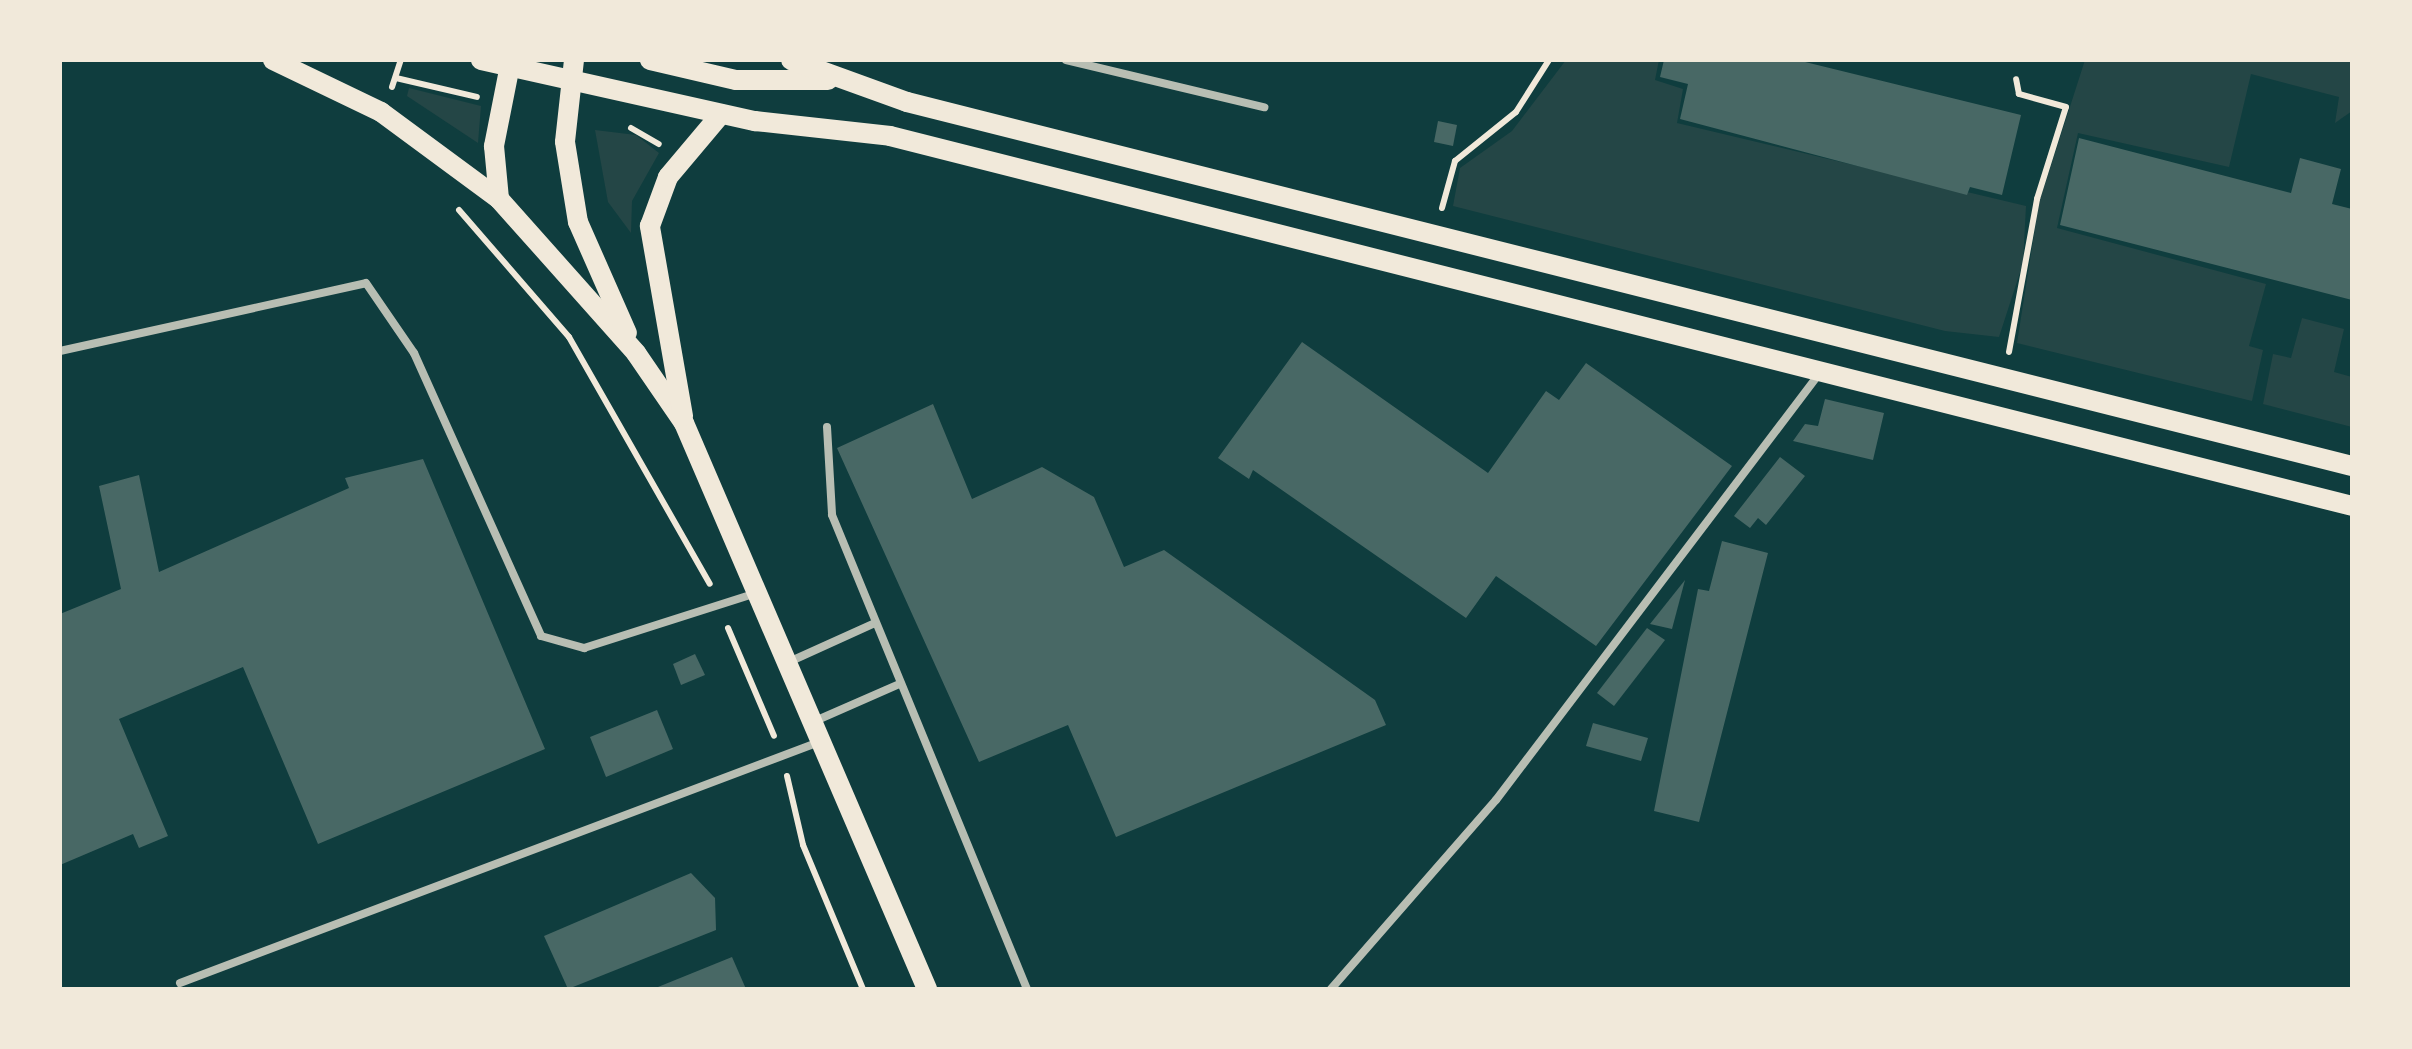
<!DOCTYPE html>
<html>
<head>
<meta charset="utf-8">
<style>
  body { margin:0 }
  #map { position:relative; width:2412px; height:1049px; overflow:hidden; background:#0f3d3e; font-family:Helvetica,sans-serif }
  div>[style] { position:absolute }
  .green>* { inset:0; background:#244646 }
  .building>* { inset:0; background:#486865 }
  .path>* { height:6px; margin:-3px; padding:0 3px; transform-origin:3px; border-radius:3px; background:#f1e9da }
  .service>* { height:8px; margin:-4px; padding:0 4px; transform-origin:4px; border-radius:4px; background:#b8beb3 }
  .secondary>* { height:20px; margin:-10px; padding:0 10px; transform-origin:10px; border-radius:10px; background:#f1e9da }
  span { translate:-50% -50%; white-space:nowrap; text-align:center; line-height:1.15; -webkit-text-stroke:10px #f1e9da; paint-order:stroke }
  .frame { position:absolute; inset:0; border:62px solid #f1e9da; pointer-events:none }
</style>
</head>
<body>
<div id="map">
  <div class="green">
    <i style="clip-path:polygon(1566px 60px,1659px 60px,1655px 80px,1683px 89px,1677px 123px,2026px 206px,2023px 263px,1999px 337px,1945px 331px,1453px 206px,1460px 168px,1512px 131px)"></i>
    <i style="clip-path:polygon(2085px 60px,2352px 60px,2352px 111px,2335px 123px,2339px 97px,2251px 74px,2229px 167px,2078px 133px,2057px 228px,2266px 284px,2249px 346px,2263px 350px,2252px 401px,2017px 343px,2039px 203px)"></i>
    <i style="clip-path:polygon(409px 88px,481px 106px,478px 143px,407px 96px)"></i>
    <i style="clip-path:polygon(595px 130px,636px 135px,659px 153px,632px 201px,631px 233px,608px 202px)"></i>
    <i style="clip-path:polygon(2302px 318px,2344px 329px,2334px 372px,2352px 377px,2352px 427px,2263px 404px,2273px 354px,2291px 358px)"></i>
  </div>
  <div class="building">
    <i style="clip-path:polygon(1664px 60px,1797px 60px,2021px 115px,2002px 195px,1970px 187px,1967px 195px,1680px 119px,1688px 84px,1660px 77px)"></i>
    <i style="clip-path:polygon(1438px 121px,1457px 125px,1453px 146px,1434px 142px)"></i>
    <i style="clip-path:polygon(2079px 138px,2291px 193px,2300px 158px,2341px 169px,2332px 204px,2352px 209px,2352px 300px,2060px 225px)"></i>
    <i style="clip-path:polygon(1302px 342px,1488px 473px,1546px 391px,1559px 400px,1586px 363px,1732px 466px,1596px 646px,1496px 576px,1466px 618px,1253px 470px,1249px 479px,1218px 458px)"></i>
    <i style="clip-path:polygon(1825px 399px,1884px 413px,1873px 460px,1793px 441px,1805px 424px,1818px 426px)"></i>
    <i style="clip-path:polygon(933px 404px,972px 499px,1042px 467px,1094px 497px,1124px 567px,1164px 550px,1375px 700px,1386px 725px,1116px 837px,1068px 725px,979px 762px,837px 448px)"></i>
    <i style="clip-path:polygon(1780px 457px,1805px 476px,1766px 525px,1758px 518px,1750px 528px,1734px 516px)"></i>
    <i style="clip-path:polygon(423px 459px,545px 749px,318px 844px,243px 667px,119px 719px,168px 836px,139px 848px,133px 834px,60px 865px,60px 614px,121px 589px,99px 486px,139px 475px,159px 572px,349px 488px,345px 478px)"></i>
    <i style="clip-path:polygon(1722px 541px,1768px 553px,1699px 822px,1654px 811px,1698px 589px,1709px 591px)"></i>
    <i style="clip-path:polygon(1685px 580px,1672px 629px,1650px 624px)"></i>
    <i style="clip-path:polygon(1647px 628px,1665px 640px,1614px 706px,1597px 693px)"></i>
    <i style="clip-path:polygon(695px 654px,705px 675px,681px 685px,673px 664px)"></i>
    <i style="clip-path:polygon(657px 710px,673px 749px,606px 777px,590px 737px)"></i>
    <i style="clip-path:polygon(1593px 723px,1648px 738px,1641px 761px,1586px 746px)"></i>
    <i style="clip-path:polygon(691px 873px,715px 898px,716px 930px,568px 989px,544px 936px)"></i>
    <i style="clip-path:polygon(732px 957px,746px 989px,653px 989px)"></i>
  </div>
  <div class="path">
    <i style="left:396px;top:78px;width:83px;rotate:13.2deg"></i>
    <i style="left:392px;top:87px;width:28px;rotate:-72deg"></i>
    <i style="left:631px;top:128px;width:32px;rotate:30deg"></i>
    <i style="left:1442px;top:208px;width:49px;rotate:-74.5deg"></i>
    <i style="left:1455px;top:161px;width:78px;rotate:-38.8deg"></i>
    <i style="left:1516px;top:112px;width:62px;rotate:-57.6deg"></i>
    <i style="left:459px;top:210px;width:168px;rotate:49.1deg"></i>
    <i style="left:569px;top:337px;width:284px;rotate:60.3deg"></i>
    <i style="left:2009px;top:352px;width:156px;rotate:-79.6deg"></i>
    <i style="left:2037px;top:199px;width:96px;rotate:-72.5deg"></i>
    <i style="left:2066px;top:107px;width:49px;rotate:-164.5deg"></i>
    <i style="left:2019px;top:94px;width:15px;rotate:-101deg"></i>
    <i style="left:728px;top:628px;width:117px;rotate:66.9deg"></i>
    <i style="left:787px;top:776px;width:71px;rotate:76.9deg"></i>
    <i style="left:803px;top:845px;width:156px;rotate:67.4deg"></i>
  </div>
  <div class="service">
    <i style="left:1066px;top:60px;width:204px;rotate:13.4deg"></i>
    <i style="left:60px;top:351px;width:313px;rotate:-12.5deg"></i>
    <i style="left:366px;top:283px;width:85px;rotate:55.6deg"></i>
    <i style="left:414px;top:353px;width:310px;rotate:65.8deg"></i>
    <i style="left:541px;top:636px;width:45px;rotate:15.6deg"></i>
    <i style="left:584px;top:648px;width:181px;rotate:-17.7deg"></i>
    <i style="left:827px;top:427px;width:88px;rotate:86.7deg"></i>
    <i style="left:832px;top:515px;width:513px;rotate:67.64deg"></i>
    <i style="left:791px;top:661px;width:90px;rotate:-24.3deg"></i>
    <i style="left:815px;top:721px;width:90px;rotate:-23.7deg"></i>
    <i style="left:180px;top:983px;width:683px;rotate:-20.66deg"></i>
    <i style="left:1331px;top:989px;width:251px;rotate:-48.9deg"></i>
    <i style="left:1496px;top:800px;width:535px;rotate:-52.83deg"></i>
  </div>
  <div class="secondary">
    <i style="left:273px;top:60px;width:120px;rotate:25.7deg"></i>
    <i style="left:381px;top:112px;width:147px;rotate:36.4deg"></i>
    <i style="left:481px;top:60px;width:281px;rotate:12.6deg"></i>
    <i style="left:755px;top:121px;width:136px;rotate:6.3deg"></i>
    <i style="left:890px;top:136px;width:1508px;rotate:14.2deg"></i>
    <i style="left:511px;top:60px;width:88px;rotate:101.2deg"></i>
    <i style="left:494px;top:146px;width:53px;rotate:84.6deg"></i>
    <i style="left:499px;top:199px;width:206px;rotate:48.3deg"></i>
    <i style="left:636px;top:353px;width:85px;rotate:55.6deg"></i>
    <i style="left:684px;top:423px;width:616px;rotate:66.76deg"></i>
    <i style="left:574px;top:60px;width:82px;rotate:96.3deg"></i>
    <i style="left:565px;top:142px;width:81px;rotate:80.8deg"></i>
    <i style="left:578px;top:222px;width:121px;rotate:66.2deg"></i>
    <i style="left:650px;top:60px;width:88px;rotate:13.1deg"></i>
    <i style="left:736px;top:80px;width:92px"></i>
    <i style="left:791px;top:60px;width:123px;rotate:19.9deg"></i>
    <i style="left:907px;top:102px;width:1490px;rotate:14.14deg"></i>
    <i style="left:683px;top:416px;width:193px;rotate:-99.9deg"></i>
    <i style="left:650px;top:226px;width:52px;rotate:-69.8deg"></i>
    <i style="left:668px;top:177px;width:82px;rotate:-49.9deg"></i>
  </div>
  <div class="frame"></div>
</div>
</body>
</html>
